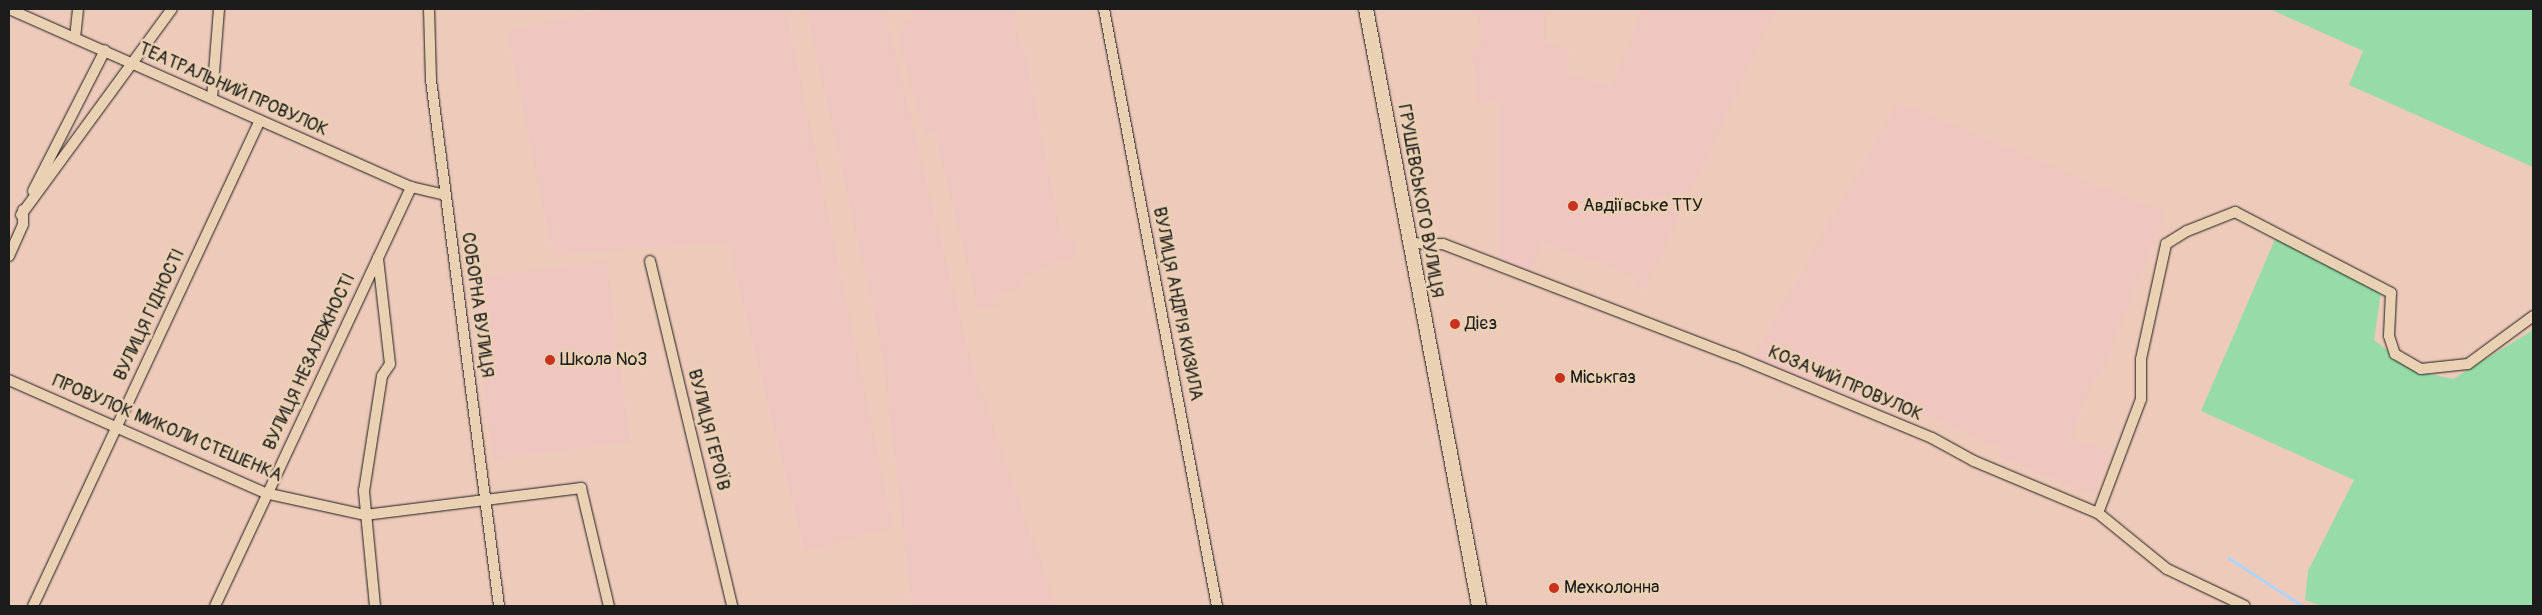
<!DOCTYPE html>
<html>
<head>
<meta charset="utf-8">
<style>
  body { margin:0 }
  #map { position:relative; width:2542px; height:615px; overflow:hidden; background:#eecabb; font-family:Pangolin,sans-serif }
  div>[style] { position:absolute }
  .built>* { inset:0; background:#f0c6c1 }
  .green>* { inset:0; background:#97dca8 }
  .stream>* { height:2.5px; margin:-1.25px; padding:0 1.25px; transform-origin:1.25px; border-radius:1.25px; background:#aed4f8 }
  .roads { filter:drop-shadow(0 0 1px #1c1c1c) drop-shadow(0 0 1px #1c1c1c) }
  .street>* { height:10px; margin:-5px; padding:0 5px; transform-origin:5px; border-radius:5px; background:#ebd1b3 }
  .secondary>* { height:14px; margin:-7px; padding:0 7px; transform-origin:7px; border-radius:7px; background:#ebd1b3 }
  .dots>* { width:14px; height:14px; translate:-50% -50%; box-sizing:border-box; border:2px solid #ebd1b3; border-radius:50% }
  span { translate:-50% -50%; white-space:nowrap; text-align:center; line-height:1.15; -webkit-text-stroke:5px #ebd1b3; paint-order:stroke }
  .street-label { font-size:18px; color:#1c1c1c }
  .poi-label { font-size:18px; color:#1c1c1c }
  .left { translate:0 -50%; text-align:left }
  .frame { position:absolute; inset:0; border:10px solid #1c1c1c; pointer-events:none }
</style>
</head>
<body>
<div id="map">
  <div class="built">
    <i style="clip-path:polygon(606px 9px,786px 9px,893px 527px,805px 551px,728px 242px,553px 255px,507px 31px)"></i>
    <i style="clip-path:polygon(806px 9px,884px 9px,973px 369px,1056px 606px,912px 606px,882px 351px)"></i>
    <i style="clip-path:polygon(914px 9px,1013px 9px,1021px 50px,1025px 50px,1061px 234px,1075px 245px,1078px 254px,1025px 277px,1019px 288px,997px 293px,1000px 305px,979px 310px,934px 131px,927px 133px,922px 127px,897px 34px,904px 32px,902px 22px,915px 19px)"></i>
    <i style="clip-path:polygon(1477px 9px,1545px 9px,1546px 42px,1569px 49px,1568px 76px,1611px 86px,1643px 9px,1776px 9px,1644px 292px,1633px 277px,1620px 271px,1542px 243px,1529px 271px,1499px 259px,1499px 102px,1478px 103px,1472px 48px,1482px 47px)"></i>
    <i style="clip-path:polygon(1898px 102px,2165px 213px,2105px 366px,2091px 384px,2072px 437px,2111px 452px,2094px 494px,1999px 457px,2000px 448px,1901px 402px,1896px 413px,1752px 359px)"></i>
    <i style="clip-path:polygon(607px 261px,630px 442px,493px 459px,470px 278px)"></i>
  </div>
  <div class="green">
    <i style="clip-path:polygon(2270px 9px,2533px 9px,2533px 167px,2349px 85px,2363px 51px)"></i>
    <i style="clip-path:polygon(2276px 237px,2381px 292px,2374px 340px,2412px 370px,2453px 379px,2533px 330px,2533px 606px,2322px 606px,2305px 600px,2308px 571px,2354px 480px,2201px 411px)"></i>
  </div>
  <div class="stream">
    <i style="left:2229px;top:558px;width:88px;rotate:33deg"></i>
  </div>
  <div class="roads">
    <div class="street">
      <i style="left:9px;top:9px;width:440px;rotate:23.9deg"></i>
      <i style="left:411px;top:187px;width:35px;rotate:13deg"></i>
      <i style="left:429px;top:9px;width:71px;rotate:88.4deg"></i>
      <i style="left:431px;top:80px;width:530px;rotate:82.63deg"></i>
      <i style="left:1104px;top:9px;width:608px;rotate:79.28deg"></i>
      <i style="left:75px;top:38px;width:29px;rotate:-84deg"></i>
      <i style="left:212px;top:98px;width:89px;rotate:-85.5deg"></i>
      <i style="left:33px;top:191px;width:158px;rotate:-62.9deg"></i>
      <i style="left:21px;top:215px;width:255px;rotate:-53.8deg"></i>
      <i style="left:1408px;top:243px;width:35px;rotate:2deg"></i>
      <i style="left:1443px;top:244px;width:312px;rotate:21.1deg"></i>
      <i style="left:1734px;top:356px;width:214px;rotate:22.5deg"></i>
      <i style="left:1932px;top:438px;width:48px;rotate:28.7deg"></i>
      <i style="left:1974px;top:461px;width:134px;rotate:22.8deg"></i>
      <i style="left:2098px;top:513px;width:89px;rotate:39.1deg"></i>
      <i style="left:2167px;top:569px;width:86px;rotate:25.4deg"></i>
      <i style="left:9px;top:256px;width:35px;rotate:-66deg"></i>
      <i style="left:23px;top:224px;width:14px;rotate:-90deg"></i>
      <i style="left:650px;top:261px;width:355px;rotate:76.6deg"></i>
      <i style="left:9px;top:380px;width:280px;rotate:23.8deg"></i>
      <i style="left:265px;top:493px;width:102px;rotate:12.4deg"></i>
      <i style="left:365px;top:515px;width:218px;rotate:-7.1deg"></i>
      <i style="left:581px;top:488px;width:121px;rotate:76.7deg"></i>
      <i style="left:2098px;top:513px;width:122px;rotate:-69.3deg"></i>
      <i style="left:2141px;top:399px;width:40px;rotate:-90deg"></i>
      <i style="left:2141px;top:359px;width:118px;rotate:-77.7deg"></i>
      <i style="left:2166px;top:244px;width:25px;rotate:-32deg"></i>
      <i style="left:2187px;top:231px;width:52px;rotate:-21.6deg"></i>
      <i style="left:2235px;top:212px;width:176px;rotate:27.4deg"></i>
      <i style="left:2391px;top:293px;width:43px;rotate:92.7deg"></i>
      <i style="left:2389px;top:336px;width:19px;rotate:72deg"></i>
      <i style="left:2395px;top:354px;width:30px;rotate:30deg"></i>
      <i style="left:2421px;top:369px;width:47px;rotate:-6.1deg"></i>
      <i style="left:2468px;top:364px;width:81px;rotate:-36.4deg"></i>
      <i style="left:33px;top:606px;width:536px;rotate:-64.96deg"></i>
      <i style="left:215px;top:606px;width:463px;rotate:-64.9deg"></i>
      <i style="left:375px;top:606px;width:116px;rotate:-95.5deg"></i>
      <i style="left:364px;top:491px;width:116px;rotate:-81.1deg"></i>
      <i style="left:382px;top:376px;width:14px;rotate:-56deg"></i>
      <i style="left:390px;top:364px;width:107px;rotate:-96.5deg"></i>
    </div>
    <div class="secondary">
      <i style="left:1366px;top:9px;width:608px;rotate:79.28deg"></i>
    </div>
  </div>
  <div class="dots">
    <i style="left:1573px;top:206px;background:#c8321e"></i>
    <i style="left:1455px;top:324px;background:#c8321e"></i>
    <i style="left:550px;top:360px;background:#c8321e"></i>
    <i style="left:1560px;top:378px;background:#c8321e"></i>
    <i style="left:1554px;top:588px;background:#c8321e"></i>
  </div>
  <div class="street-label">
    <span style="left:233px;top:90px;rotate:24deg">ТЕАТРАЛЬНИЙ ПРОВУЛОК</span>
    <span style="left:1420px;top:201px;rotate:80deg">ГРУШЕВСЬКОГО ВУЛИЦЯ</span>
    <span style="left:1177px;top:304px;rotate:79deg">ВУЛИЦЯ АНДРІЯ КИЗИЛА</span>
    <span style="left:477px;top:305px;rotate:82deg">СОБОРНА ВУЛИЦЯ</span>
    <span style="left:150px;top:315px;rotate:-65deg">ВУЛИЦЯ ГІДНОСТІ</span>
    <span style="left:310px;top:362px;rotate:-65deg">ВУЛИЦЯ НЕЗАЛЕЖНОСТІ</span>
    <span style="left:1845px;top:384px;rotate:23deg">КОЗАЧИЙ ПРОВУЛОК</span>
    <span style="left:167px;top:429px;rotate:23deg">ПРОВУЛОК МИКОЛИ СТЕШЕНКА</span>
    <span style="left:708px;top:430px;rotate:76deg">ВУЛИЦЯ ГЕРОЇВ</span>
  </div>
  <div class="poi-label">
    <span class="left" style="left:1583px;top:206px">Авдіївське ТТУ</span>
    <span class="left" style="left:1465px;top:324px">Дієз</span>
    <span class="left" style="left:560px;top:360px">Школа №3</span>
    <span class="left" style="left:1570px;top:378px">Міськгаз</span>
    <span class="left" style="left:1564px;top:588px">Мехколонна</span>
  </div>
  <div class="frame"></div>
</div>
</body>
</html>
